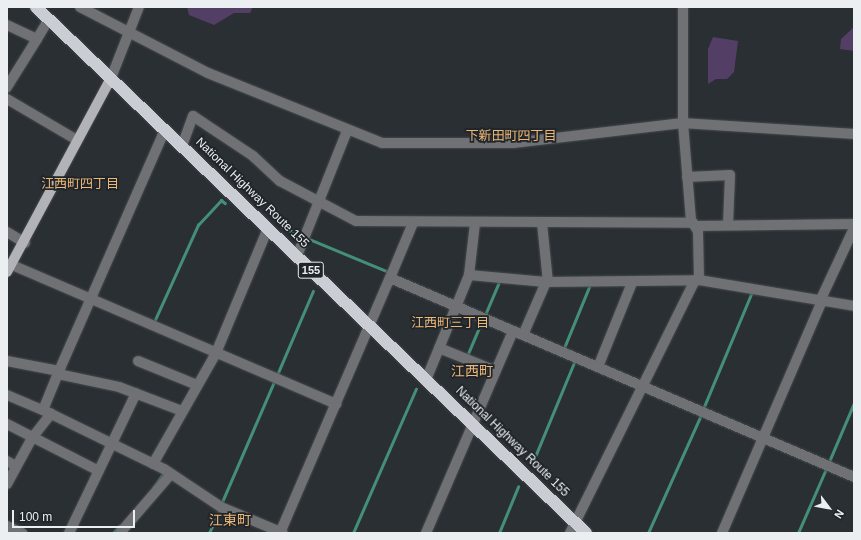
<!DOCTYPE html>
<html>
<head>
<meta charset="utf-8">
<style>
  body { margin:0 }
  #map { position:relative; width:861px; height:540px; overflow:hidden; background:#2a2f33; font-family:Helvetica,"Noto Sans JP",sans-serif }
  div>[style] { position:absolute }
  .green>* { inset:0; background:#533f65 }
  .stream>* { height:2.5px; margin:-1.25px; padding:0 1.25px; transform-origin:1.25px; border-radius:1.25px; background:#458f79 }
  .roads { filter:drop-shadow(0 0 1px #454a4e) drop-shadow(0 0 1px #454a4e) }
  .minor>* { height:10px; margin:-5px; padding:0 5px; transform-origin:5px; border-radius:5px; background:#707174 }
  .major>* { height:10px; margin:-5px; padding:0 5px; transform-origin:5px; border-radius:5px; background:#b1b3b9 }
  .highway>* { height:12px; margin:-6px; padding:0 6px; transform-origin:6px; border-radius:6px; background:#cbcdd5 }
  span { translate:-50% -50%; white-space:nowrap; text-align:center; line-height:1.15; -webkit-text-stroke:3.5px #202529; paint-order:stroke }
  .shield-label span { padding:1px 3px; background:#202529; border:1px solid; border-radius:3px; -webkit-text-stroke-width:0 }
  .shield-label { font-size:11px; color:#ebeff2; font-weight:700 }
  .street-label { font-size:12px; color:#ebeff2 }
  .neighbourhood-label { font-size:13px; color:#ecb779 }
  .quarter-label { font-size:14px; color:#ecb779 }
  .frame { position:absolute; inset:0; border:8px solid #ebeff2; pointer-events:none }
  .north { position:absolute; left:809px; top:488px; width:40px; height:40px; -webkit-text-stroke:3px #202529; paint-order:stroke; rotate:122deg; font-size:11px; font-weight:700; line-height:16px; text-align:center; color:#ebeff2 }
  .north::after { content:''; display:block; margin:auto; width:14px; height:18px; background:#ebeff2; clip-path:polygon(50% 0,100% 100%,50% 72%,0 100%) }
  .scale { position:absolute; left:12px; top:510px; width:123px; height:18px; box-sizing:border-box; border:2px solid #ebeff2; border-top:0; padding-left:5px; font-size:12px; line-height:14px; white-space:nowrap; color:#ebeff2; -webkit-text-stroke:3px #202529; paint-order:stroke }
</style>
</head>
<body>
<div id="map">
  <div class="green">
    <i style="clip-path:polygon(187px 7px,252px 7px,252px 9px,250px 13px,234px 13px,214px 25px,189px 15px)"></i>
    <i style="clip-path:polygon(854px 27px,854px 51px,840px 49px,841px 39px)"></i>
    <i style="clip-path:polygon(713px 37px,738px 41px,734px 72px,727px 79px,716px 79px,708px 84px,708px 49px)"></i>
  </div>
  <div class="stream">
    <i style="left:282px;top:227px;width:22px;rotate:24deg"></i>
    <i style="left:309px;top:239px;width:87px;rotate:22.4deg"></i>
    <i style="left:485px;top:315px;width:34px;rotate:-67deg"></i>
    <i style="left:154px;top:322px;width:107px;rotate:-65.6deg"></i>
    <i style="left:198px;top:225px;width:34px;rotate:-47deg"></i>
    <i style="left:221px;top:200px;width:5px;rotate:37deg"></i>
    <i style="left:564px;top:348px;width:66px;rotate:-67.7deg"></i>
    <i style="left:467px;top:356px;width:38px;rotate:-67deg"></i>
    <i style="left:277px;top:375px;width:91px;rotate:-66.8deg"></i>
    <i style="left:703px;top:409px;width:127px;rotate:-67.3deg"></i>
    <i style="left:532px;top:464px;width:113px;rotate:-67.5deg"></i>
    <i style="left:828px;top:464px;width:66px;rotate:-66.9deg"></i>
    <i style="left:153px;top:488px;width:16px;rotate:-55deg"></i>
    <i style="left:222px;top:502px;width:131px;rotate:-66.6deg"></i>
    <i style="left:113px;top:533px;width:9px;rotate:-49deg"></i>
    <i style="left:209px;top:533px;width:21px;rotate:-65deg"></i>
    <i style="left:353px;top:533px;width:157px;rotate:-66.4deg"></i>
    <i style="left:499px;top:533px;width:50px;rotate:-67.6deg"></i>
    <i style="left:648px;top:533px;width:129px;rotate:-65.8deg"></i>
    <i style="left:798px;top:533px;width:70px;rotate:-66.4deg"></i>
  </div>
  <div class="roads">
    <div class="minor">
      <i style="left:80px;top:7px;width:144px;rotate:27.3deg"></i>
      <i style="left:208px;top:73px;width:188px;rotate:21.9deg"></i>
      <i style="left:382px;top:143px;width:131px"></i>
      <i style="left:513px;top:143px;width:171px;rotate:-6.7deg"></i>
      <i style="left:683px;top:123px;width:171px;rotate:3.7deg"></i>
      <i style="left:683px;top:7px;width:116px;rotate:90deg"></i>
      <i style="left:683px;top:123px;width:97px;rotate:85.3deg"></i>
      <i style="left:691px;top:220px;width:13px;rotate:58deg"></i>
      <i style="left:698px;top:231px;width:49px;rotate:88.8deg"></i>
      <i style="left:7px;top:25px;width:33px;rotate:25deg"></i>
      <i style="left:37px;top:39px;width:57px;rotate:122deg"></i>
      <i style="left:37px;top:39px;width:23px;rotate:-59deg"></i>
      <i style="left:111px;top:78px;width:76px;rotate:-68.5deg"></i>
      <i style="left:7px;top:99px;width:81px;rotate:30.4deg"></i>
      <i style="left:182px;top:146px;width:32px;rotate:-70deg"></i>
      <i style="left:193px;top:116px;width:72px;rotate:33.7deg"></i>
      <i style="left:253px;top:156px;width:37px;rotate:43deg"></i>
      <i style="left:280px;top:181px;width:86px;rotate:27.8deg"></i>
      <i style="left:356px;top:221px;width:337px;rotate:0.3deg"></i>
      <i style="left:687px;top:177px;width:43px;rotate:-2.7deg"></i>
      <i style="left:730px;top:175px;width:50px;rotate:92.3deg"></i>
      <i style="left:413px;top:223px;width:60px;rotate:112.7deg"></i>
      <i style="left:390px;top:278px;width:505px;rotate:23.21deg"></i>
      <i style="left:542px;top:223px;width:59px;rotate:84.2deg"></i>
      <i style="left:695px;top:226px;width:159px;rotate:-0.7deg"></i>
      <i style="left:7px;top:232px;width:21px;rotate:31deg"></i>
      <i style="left:297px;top:256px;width:135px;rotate:-68.2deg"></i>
      <i style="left:12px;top:265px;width:353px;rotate:23.2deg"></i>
      <i style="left:469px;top:275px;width:77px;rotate:5.2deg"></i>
      <i style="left:546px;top:282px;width:153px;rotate:-0.7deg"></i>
      <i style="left:699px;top:280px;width:157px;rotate:9.5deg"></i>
      <i style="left:820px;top:301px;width:81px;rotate:-65deg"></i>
      <i style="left:523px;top:335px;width:58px;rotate:-66.5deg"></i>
      <i style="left:439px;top:348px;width:61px;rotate:22deg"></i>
      <i style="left:7px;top:361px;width:53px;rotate:10.9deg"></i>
      <i style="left:59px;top:371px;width:42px;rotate:112.3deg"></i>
      <i style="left:43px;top:410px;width:135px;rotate:26deg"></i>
      <i style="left:164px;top:469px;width:69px;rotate:33.7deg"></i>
      <i style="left:221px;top:507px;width:67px;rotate:22.8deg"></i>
      <i style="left:138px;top:361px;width:64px;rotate:22.1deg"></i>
      <i style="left:598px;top:367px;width:91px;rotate:-68deg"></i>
      <i style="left:59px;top:371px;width:263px;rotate:-66.3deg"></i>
      <i style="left:58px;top:374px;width:62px;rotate:12deg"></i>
      <i style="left:119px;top:387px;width:67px;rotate:20.9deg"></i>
      <i style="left:426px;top:380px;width:113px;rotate:-67.7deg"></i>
      <i style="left:469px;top:275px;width:52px;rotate:-83.4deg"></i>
      <i style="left:7px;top:395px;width:39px;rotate:23deg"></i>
      <i style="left:7px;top:424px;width:103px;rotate:27.1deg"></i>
      <i style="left:7px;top:461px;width:10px;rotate:29deg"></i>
      <i style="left:153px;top:464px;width:128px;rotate:-60.4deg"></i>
      <i style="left:216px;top:353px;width:135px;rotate:-67.4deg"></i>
      <i style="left:7px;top:484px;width:52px;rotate:-61.5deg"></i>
      <i style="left:32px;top:438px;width:31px;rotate:-52deg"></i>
      <i style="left:7px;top:526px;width:17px;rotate:25deg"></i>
      <i style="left:69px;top:533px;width:155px;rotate:-64.4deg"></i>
      <i style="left:120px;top:533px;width:77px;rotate:-49.2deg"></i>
      <i style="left:280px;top:533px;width:278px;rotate:-66.7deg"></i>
      <i style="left:426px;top:533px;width:220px;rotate:-66.7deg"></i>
      <i style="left:570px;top:533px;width:282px;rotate:-63.7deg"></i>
      <i style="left:722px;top:533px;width:253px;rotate:-66.7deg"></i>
    </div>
    <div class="major">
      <i style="left:7px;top:272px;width:220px;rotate:-61.8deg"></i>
    </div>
    <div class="highway">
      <i style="left:36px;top:7px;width:761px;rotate:43.72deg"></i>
    </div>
  </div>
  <div class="shield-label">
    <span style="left:311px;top:270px">155</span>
  </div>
  <div class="street-label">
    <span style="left:252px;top:193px;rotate:44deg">National Highway Route 155</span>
    <span style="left:512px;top:442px;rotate:44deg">National Highway Route 155</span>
  </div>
  <div class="neighbourhood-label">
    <span style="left:511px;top:136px">下新田町四丁目</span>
    <span style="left:80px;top:184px">江西町四丁目</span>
    <span style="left:450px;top:323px">江西町三丁目</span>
  </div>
  <div class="quarter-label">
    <span style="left:472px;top:371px">江西町</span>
    <span style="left:230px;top:520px">江東町</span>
  </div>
  <div class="frame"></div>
  <div class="north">N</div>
  <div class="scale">100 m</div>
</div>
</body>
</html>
